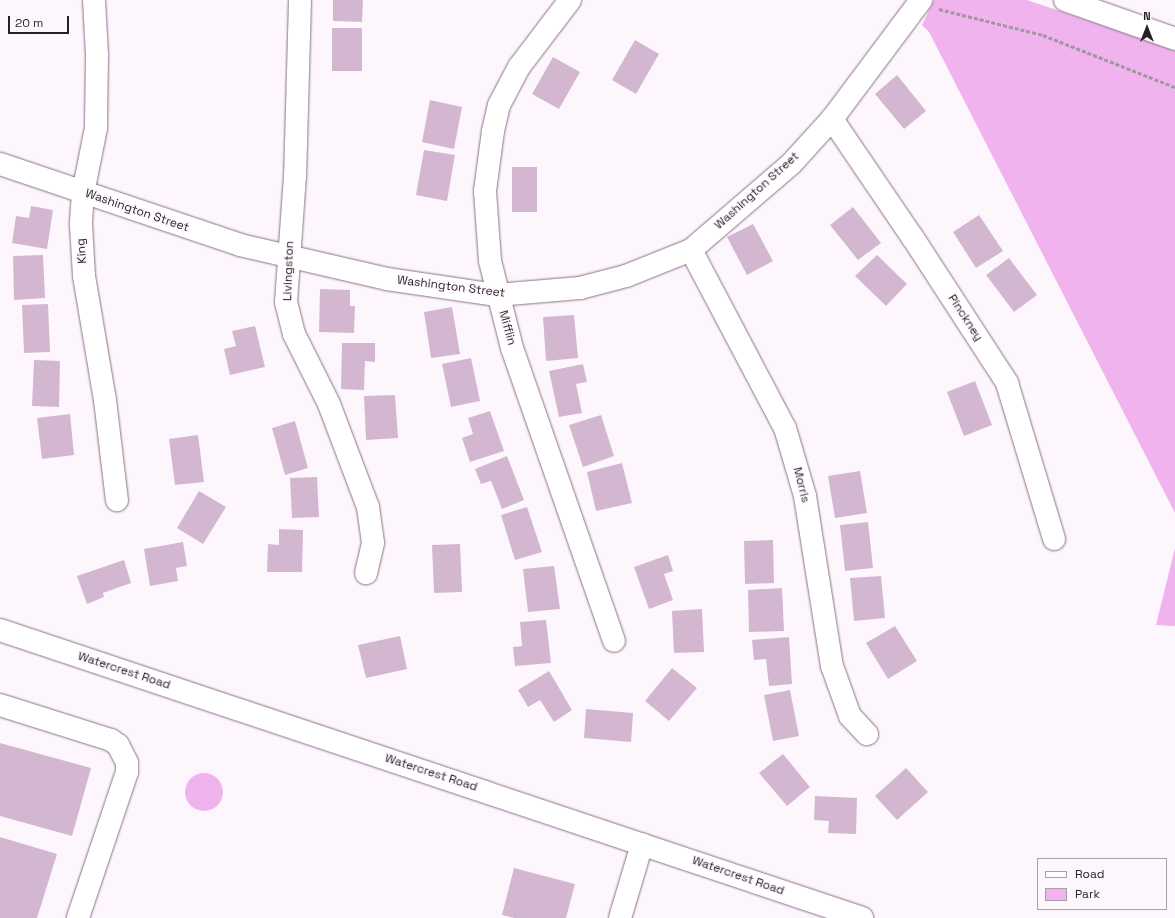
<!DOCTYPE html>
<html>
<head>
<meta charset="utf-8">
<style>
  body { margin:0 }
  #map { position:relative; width:1175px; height:918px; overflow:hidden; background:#fdf7fd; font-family:"Space Grotesk",sans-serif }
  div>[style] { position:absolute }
  .green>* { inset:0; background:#f0b3ee }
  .round { border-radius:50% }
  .building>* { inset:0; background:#d3b7d1 }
  .path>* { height:2.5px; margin-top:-1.25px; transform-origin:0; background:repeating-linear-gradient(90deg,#a098a0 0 4px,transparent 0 6px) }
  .roads { filter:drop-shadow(0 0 1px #8a7189) drop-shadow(0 0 1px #8a7189) }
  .minor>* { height:22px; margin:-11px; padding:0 11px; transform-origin:11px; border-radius:11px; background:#fff }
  span { translate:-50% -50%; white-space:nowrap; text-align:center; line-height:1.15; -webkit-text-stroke:3px #fdf7fd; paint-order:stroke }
  .street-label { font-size:12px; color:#291f29 }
  .legend { position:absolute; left:1037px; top:858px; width:130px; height:52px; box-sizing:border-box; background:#fdf7fd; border:1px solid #a8a1a8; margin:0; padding:5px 7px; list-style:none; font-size:12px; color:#291f29 }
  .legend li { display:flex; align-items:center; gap:8px; height:20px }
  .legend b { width:20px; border:1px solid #a8a1a8 }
  .north { position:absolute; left:1127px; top:8px; width:40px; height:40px; -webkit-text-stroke:3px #fdf7fd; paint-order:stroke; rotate:0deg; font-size:11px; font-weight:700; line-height:16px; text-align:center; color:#291f29 }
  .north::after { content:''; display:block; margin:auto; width:14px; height:18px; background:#291f29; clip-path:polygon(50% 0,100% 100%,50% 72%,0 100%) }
  .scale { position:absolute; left:8px; top:16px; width:61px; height:18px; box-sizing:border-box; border:2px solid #291f29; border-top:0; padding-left:5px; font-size:12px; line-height:14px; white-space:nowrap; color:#291f29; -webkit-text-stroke:3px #fdf7fd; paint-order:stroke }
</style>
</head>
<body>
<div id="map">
  <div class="green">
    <i style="clip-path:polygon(934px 0,1027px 0,1175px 50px,1175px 513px,929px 32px,922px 25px)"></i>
    <i style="clip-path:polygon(1175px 548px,1175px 626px,1156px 625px)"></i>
    <i class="round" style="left:185px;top:773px;width:38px;height:38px"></i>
  </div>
  <div class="building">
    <i style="clip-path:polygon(333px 0,363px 0,362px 22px,333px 21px)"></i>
    <i style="clip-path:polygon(332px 28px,362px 28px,362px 71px,332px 71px)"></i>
    <i style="clip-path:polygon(635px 40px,659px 54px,636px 94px,612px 80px)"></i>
    <i style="clip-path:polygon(553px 57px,580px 72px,559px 109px,532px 94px)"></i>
    <i style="clip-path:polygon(897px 75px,926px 111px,904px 129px,875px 94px)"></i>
    <i style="clip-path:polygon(430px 100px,462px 107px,454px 149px,422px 142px)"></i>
    <i style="clip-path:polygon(424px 150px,455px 155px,447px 201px,416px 195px)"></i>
    <i style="clip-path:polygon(512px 167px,537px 167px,537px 212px,512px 212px)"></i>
    <i style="clip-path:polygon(31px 206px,53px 210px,47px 249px,12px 243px,16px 216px,29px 218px)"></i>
    <i style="clip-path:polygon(853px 207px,881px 243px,858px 260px,830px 225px)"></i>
    <i style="clip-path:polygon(979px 215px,1003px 251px,976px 268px,953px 232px)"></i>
    <i style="clip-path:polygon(753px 224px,773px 261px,747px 275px,727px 237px)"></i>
    <i style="clip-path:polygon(43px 255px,45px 298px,14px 300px,13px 256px)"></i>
    <i style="clip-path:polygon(877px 255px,907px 284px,886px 306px,855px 276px)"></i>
    <i style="clip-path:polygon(1009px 258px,1037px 295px,1014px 312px,986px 275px)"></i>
    <i style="clip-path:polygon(320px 289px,350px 290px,350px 306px,355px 306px,354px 333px,319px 332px)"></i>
    <i style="clip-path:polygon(48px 304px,50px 352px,24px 353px,22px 305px)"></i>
    <i style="clip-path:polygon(452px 307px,460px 354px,431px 358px,424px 312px)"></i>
    <i style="clip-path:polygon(574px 315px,578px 358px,546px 361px,543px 317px)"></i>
    <i style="clip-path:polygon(255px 326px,265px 367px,230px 375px,224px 349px,236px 346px,232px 331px)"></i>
    <i style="clip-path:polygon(342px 343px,375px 343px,375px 362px,365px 361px,364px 390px,341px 389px)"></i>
    <i style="clip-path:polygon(471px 358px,480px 401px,451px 407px,442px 364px)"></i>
    <i style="clip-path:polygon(34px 360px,60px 361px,59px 407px,32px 406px)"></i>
    <i style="clip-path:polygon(583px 364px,587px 382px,576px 384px,582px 413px,559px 417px,549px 371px)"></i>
    <i style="clip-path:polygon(975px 381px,992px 425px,964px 436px,947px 392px)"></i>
    <i style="clip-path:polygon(395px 395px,398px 438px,366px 440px,364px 396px)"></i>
    <i style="clip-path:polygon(490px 411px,504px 451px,470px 462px,462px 438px,473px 434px,468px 418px)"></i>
    <i style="clip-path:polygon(70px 414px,74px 455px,42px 459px,37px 418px)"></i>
    <i style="clip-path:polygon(601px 415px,614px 456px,583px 467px,569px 425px)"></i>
    <i style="clip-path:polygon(295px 421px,308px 468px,285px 475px,272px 428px)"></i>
    <i style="clip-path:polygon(198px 435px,204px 482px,175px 485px,169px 439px)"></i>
    <i style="clip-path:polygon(507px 456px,524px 500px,502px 509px,491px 481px,481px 484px,475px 469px)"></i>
    <i style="clip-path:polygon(622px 463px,632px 503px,596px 511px,587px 472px)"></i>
    <i style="clip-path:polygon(860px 471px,867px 513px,835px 518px,828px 476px)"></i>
    <i style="clip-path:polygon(317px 477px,319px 517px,292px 518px,290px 478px)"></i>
    <i style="clip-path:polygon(199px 491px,226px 507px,203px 544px,177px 528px)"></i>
    <i style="clip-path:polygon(527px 507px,542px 552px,515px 560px,501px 515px)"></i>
    <i style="clip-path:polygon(868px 522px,873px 568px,845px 571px,840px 525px)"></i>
    <i style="clip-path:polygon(279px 529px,303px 530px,302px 572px,267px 572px,268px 544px,279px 545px)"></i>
    <i style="clip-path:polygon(773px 540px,774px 583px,745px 584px,744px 541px)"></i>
    <i style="clip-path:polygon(183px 542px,187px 566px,176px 568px,178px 581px,150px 586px,144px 549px)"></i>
    <i style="clip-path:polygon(460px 544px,462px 592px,434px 593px,432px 545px)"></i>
    <i style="clip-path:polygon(668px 555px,673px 571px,664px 574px,673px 600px,649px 609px,634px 567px)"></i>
    <i style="clip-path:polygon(124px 560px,131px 583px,103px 593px,104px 597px,87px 604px,77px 576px)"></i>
    <i style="clip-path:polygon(554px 566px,560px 609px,528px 612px,523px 569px)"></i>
    <i style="clip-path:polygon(881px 576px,885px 618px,854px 621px,850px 578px)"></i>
    <i style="clip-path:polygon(782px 588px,784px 631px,749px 632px,748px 590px)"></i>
    <i style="clip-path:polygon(702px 609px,704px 652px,674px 653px,672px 611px)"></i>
    <i style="clip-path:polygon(546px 620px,551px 663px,515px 666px,513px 647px,522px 646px,520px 622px)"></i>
    <i style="clip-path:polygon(895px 626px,917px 661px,888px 679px,866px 643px)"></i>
    <i style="clip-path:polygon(400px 636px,407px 669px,366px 678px,358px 645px)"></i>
    <i style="clip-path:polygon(789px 637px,792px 684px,769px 686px,766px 659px,754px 660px,752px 640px)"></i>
    <i style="clip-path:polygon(672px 668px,697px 688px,669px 721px,645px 701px)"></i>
    <i style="clip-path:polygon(549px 671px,572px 710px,554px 722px,540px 700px,528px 707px,518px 690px)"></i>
    <i style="clip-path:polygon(790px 690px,799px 736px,773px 741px,764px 695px)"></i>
    <i style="clip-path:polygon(586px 709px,633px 713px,631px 742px,584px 738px)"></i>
    <i style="clip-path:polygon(0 743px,91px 768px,72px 836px,0 816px)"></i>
    <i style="clip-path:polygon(783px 754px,810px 787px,787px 806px,759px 773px)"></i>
    <i style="clip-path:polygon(906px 768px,928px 792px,897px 820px,875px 796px)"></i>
    <i style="clip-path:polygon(815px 796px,857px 798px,856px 834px,828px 833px,829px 821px,814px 820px)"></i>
    <i style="clip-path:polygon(0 837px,57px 854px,37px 918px,0 918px)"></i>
    <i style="clip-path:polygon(514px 868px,575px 884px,566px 918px,515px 918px,502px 915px)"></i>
  </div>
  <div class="path">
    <i style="left:939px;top:9px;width:107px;rotate:14deg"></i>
    <i style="left:1043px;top:35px;width:142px;rotate:21.5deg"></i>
  </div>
  <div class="roads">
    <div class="minor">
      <i style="left:94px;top:0;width:55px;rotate:86.9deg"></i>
      <i style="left:97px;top:55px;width:73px;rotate:90.8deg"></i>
      <i style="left:96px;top:128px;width:66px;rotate:101.3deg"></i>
      <i style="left:83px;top:193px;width:31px;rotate:94deg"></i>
      <i style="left:81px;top:224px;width:52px;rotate:86.7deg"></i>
      <i style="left:84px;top:276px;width:126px;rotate:80.4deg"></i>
      <i style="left:105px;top:400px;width:101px;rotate:83.2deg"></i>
      <i style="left:300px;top:0;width:176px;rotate:91.6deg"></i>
      <i style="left:295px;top:176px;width:126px;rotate:94.1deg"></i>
      <i style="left:286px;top:302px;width:33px;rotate:76deg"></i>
      <i style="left:294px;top:334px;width:78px;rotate:63.4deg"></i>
      <i style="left:329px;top:404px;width:110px;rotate:69.3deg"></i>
      <i style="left:368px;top:507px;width:36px;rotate:82deg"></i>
      <i style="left:373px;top:543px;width:31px;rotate:103deg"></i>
      <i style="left:570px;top:0;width:84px;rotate:127.3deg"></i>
      <i style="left:519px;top:67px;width:43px;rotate:117.8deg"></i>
      <i style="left:499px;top:105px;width:27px;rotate:103deg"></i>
      <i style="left:493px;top:131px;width:61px;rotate:97.6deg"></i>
      <i style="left:485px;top:191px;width:70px;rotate:85.9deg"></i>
      <i style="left:490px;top:261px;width:90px;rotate:75.8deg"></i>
      <i style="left:512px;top:348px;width:310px;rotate:70.8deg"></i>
      <i style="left:1065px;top:0;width:117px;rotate:19.5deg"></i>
      <i style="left:832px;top:119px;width:144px;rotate:55.8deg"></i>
      <i style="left:913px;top:238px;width:173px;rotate:57deg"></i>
      <i style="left:1007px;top:383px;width:163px;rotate:73.2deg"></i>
      <i style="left:0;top:164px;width:253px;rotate:18.6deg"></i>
      <i style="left:240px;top:245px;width:151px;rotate:13deg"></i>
      <i style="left:387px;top:279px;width:111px;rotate:8.3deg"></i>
      <i style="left:497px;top:295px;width:83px;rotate:-4.8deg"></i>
      <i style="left:580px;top:288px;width:48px;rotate:-14.6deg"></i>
      <i style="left:626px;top:276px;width:70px;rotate:-21.8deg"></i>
      <i style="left:691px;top:250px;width:132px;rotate:-40.7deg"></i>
      <i style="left:791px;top:164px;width:61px;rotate:-47.7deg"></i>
      <i style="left:832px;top:119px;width:149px;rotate:-53.2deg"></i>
      <i style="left:691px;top:250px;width:201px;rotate:62.2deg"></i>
      <i style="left:785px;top:428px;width:71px;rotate:73.6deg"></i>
      <i style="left:805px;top:496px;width:172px;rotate:81deg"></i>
      <i style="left:832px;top:666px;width:53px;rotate:70.2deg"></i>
      <i style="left:850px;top:716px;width:25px;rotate:47deg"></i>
      <i style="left:0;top:630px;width:909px;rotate:18.47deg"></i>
      <i style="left:0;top:705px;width:116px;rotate:17.5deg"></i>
      <i style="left:111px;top:740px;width:9px;rotate:36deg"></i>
      <i style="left:118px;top:745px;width:20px;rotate:63deg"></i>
      <i style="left:127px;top:763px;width:9px;rotate:90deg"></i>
      <i style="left:127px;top:772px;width:154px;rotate:108.6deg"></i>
      <i style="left:620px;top:918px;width:77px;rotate:-73.4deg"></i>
    </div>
  </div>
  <div class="street-label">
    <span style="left:757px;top:191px;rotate:-42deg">Washington Street</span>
    <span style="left:137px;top:211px;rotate:19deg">Washington Street</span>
    <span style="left:82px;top:251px;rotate:-94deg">King</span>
    <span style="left:289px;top:271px;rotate:-88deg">Livingston</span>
    <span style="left:451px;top:287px;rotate:7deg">Washington Street</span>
    <span style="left:965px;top:318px;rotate:57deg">Pinckney</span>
    <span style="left:507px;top:328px;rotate:74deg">Mifflin</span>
    <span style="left:801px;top:485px;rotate:76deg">Morris</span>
    <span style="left:124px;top:671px;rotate:18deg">Watercrest Road</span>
    <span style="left:431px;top:773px;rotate:18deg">Watercrest Road</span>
    <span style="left:738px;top:876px;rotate:19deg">Watercrest Road</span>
  </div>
  <ul class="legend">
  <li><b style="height:5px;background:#fff"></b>Road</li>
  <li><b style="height:11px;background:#f0b3ee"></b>Park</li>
  </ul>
  <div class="north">N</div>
  <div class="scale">20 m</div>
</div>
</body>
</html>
